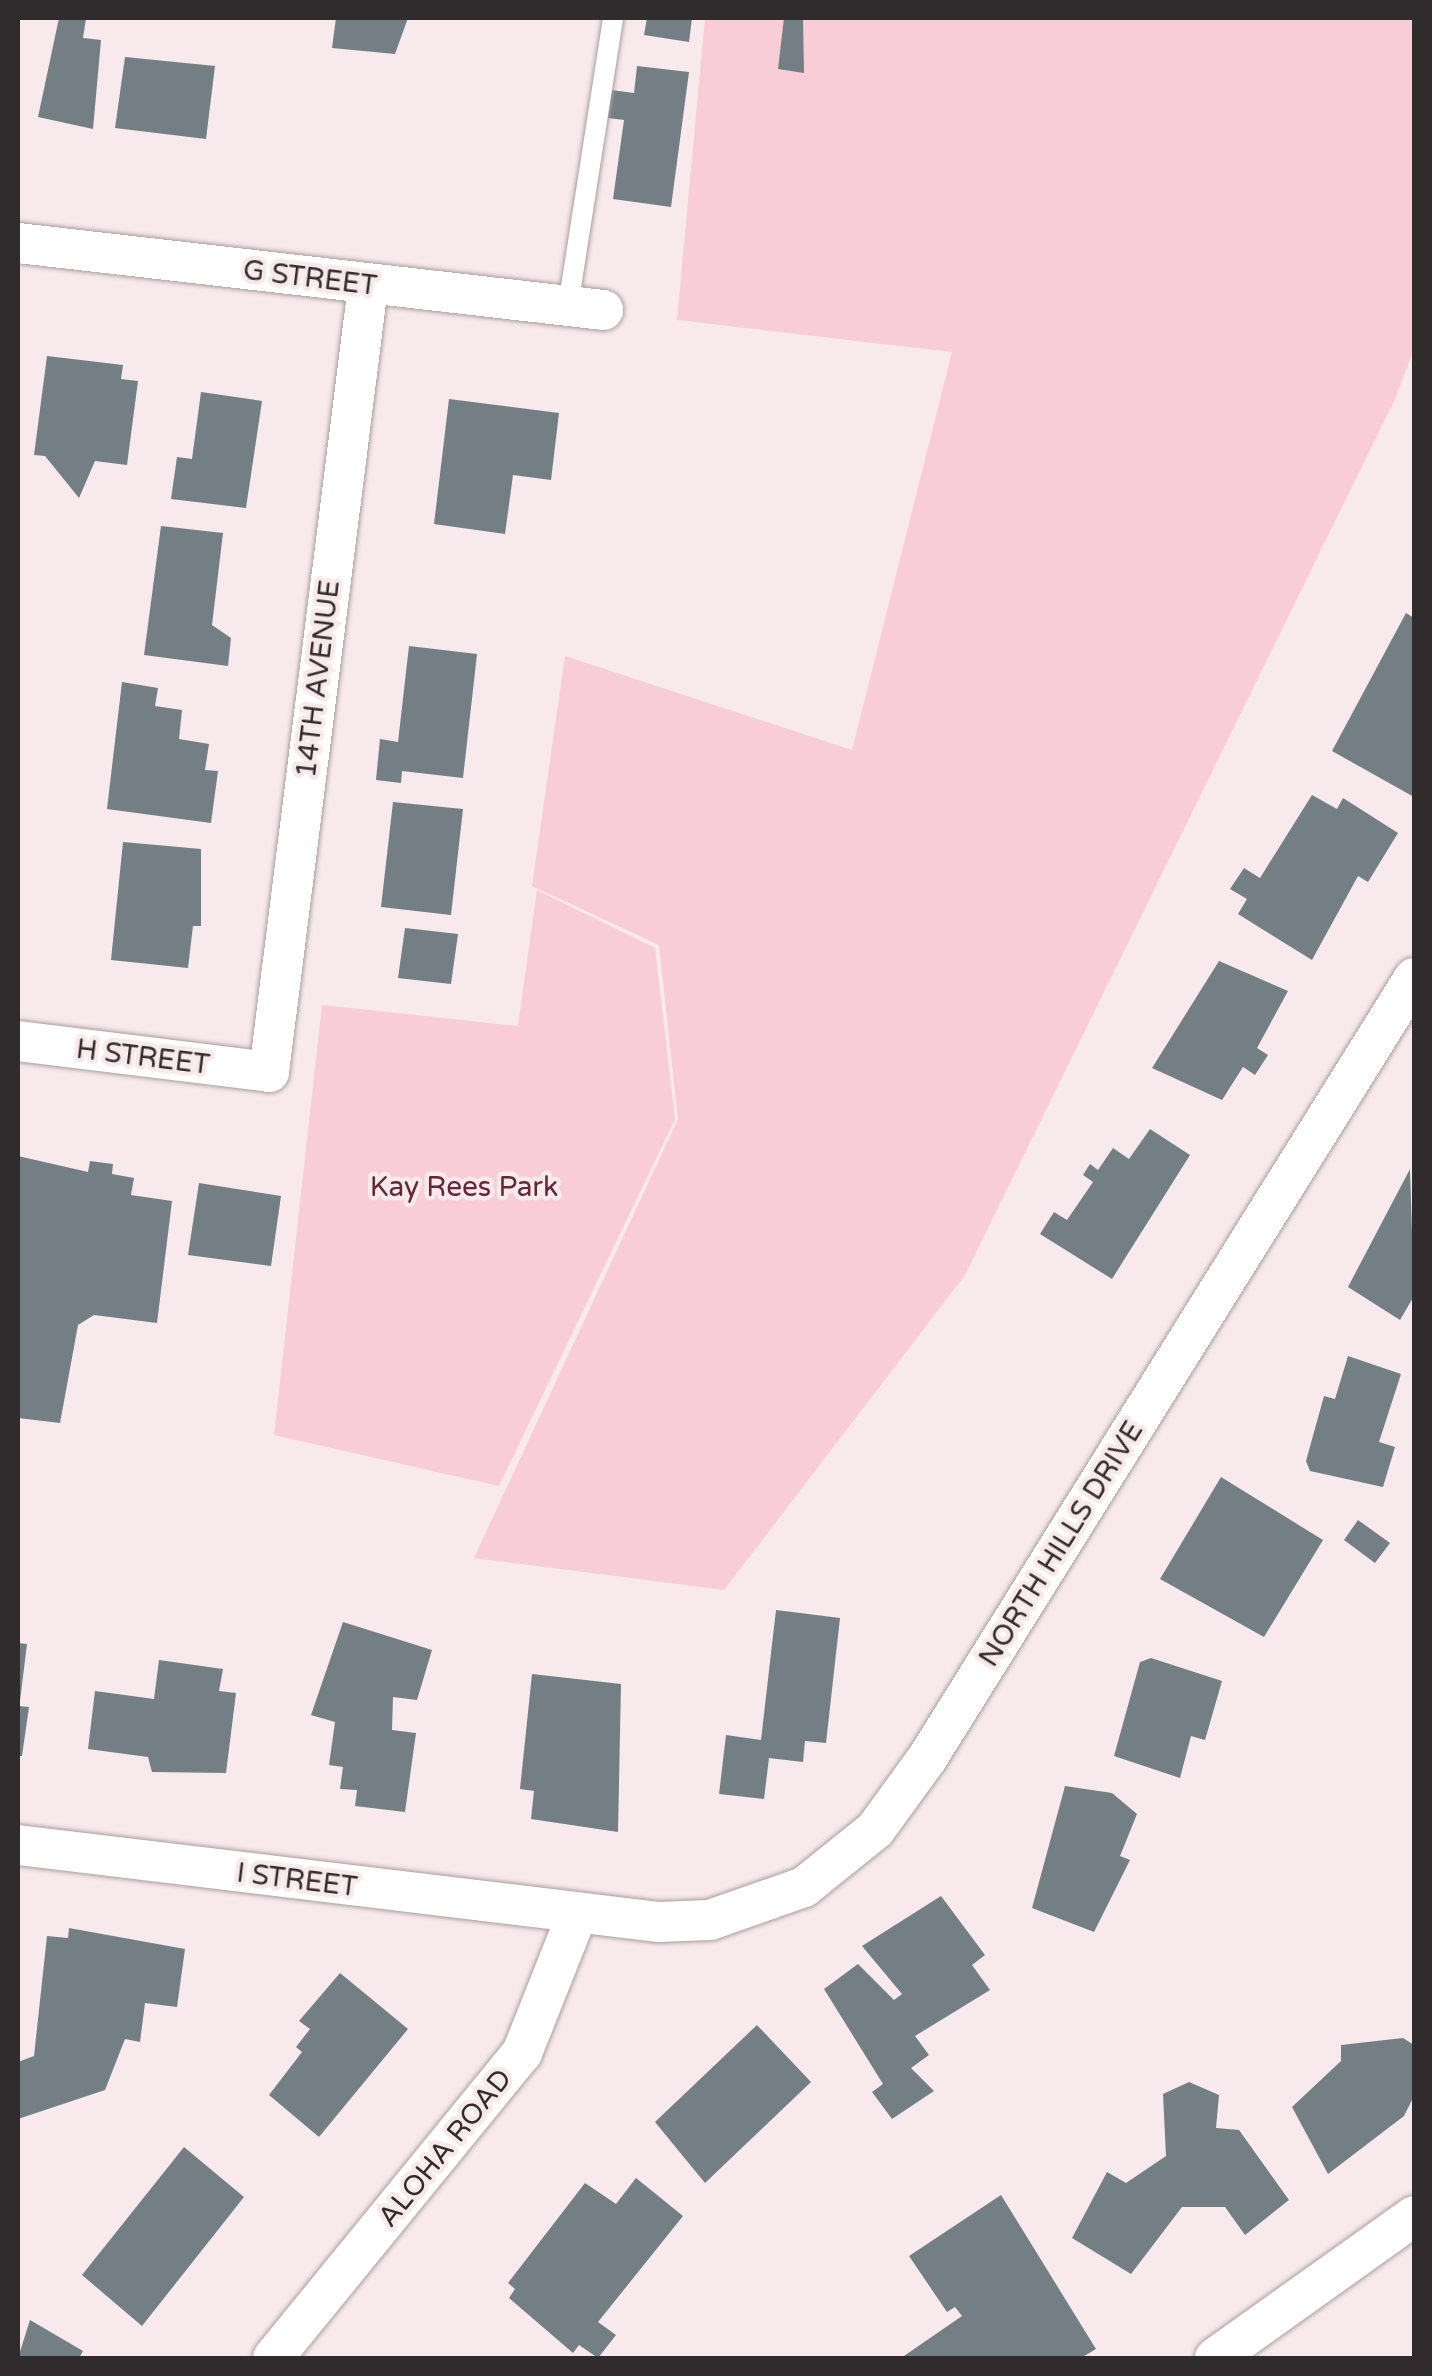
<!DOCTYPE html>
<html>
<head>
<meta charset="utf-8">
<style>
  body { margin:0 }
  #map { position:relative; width:1432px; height:2376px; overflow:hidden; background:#f7e9ec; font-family:"Varela Round",sans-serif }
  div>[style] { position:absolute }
  .green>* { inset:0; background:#f8cdd7 }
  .building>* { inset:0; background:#737f84 }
  .roads { filter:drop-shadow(0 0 2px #aa9d9f) drop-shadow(0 0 2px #aa9d9f) }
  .service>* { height:20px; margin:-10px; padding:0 10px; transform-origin:10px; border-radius:10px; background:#fff }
  .minor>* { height:40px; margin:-20px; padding:0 20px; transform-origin:20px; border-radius:20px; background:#fff }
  span { translate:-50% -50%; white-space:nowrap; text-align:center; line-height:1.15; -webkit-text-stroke:9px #f7e9ec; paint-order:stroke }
  .street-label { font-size:28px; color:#302b2c }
  .park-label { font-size:28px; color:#65263a }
  .frame { position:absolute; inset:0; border:20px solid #302b2c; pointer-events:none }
</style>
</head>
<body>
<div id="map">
  <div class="green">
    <i style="clip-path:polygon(705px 18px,1414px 18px,1414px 349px,1395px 399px,965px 1275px,724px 1590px,474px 1558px,678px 1119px,659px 945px,532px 886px,565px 656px,852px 750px,952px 352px,677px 320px)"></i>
    <i style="clip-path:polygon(537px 890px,655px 948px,675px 1119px,499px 1486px,274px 1435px,322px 1005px,518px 1026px)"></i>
  </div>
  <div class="building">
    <i style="clip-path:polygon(59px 18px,86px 19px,83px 38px,101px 40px,93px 129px,38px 117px)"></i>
    <i style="clip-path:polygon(336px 18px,408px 18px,395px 54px,332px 48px)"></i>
    <i style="clip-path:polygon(647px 18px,692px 18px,689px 42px,644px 35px)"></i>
    <i style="clip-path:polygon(784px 18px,803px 18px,804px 73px,778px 69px)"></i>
    <i style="clip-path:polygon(125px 57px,215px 66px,206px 139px,115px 128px)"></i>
    <i style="clip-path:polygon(637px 66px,689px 72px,671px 207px,613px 199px,624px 120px,608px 118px,611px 90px,634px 93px)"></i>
    <i style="clip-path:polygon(47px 356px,123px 365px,121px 379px,138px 381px,127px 465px,95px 461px,79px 498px,45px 456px,34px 455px)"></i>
    <i style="clip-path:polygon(201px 392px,262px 401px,246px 508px,171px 499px,177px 457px,192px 459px)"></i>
    <i style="clip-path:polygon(449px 399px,559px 413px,551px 480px,513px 475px,505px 534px,434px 524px)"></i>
    <i style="clip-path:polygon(161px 526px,223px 533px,212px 625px,231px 638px,228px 666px,144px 655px)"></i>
    <i style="clip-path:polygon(1406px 613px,1414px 618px,1414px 797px,1332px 751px)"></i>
    <i style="clip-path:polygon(409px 646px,477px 654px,463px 778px,402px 771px,401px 783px,376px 780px,380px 739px,398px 742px)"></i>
    <i style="clip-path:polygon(122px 682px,158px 688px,155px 706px,182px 710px,179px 739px,209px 744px,205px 770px,218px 771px,211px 823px,107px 809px)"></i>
    <i style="clip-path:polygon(1312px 795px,1337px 809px,1343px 798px,1398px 833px,1368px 882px,1358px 876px,1312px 960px,1238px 914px,1247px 899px,1230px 889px,1244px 868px,1260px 878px)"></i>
    <i style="clip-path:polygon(393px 802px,463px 809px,451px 915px,381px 907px)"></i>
    <i style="clip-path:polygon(123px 842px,201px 849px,201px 926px,193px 926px,188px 968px,111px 960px)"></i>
    <i style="clip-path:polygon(405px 928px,458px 934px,451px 984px,398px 978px)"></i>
    <i style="clip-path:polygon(1219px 961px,1288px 991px,1257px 1048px,1268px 1055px,1255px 1075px,1243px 1067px,1222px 1100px,1152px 1068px)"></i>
    <i style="clip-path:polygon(1150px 1129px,1190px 1155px,1112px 1279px,1040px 1234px,1054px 1212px,1067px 1220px,1093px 1182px,1083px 1175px,1090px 1164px,1098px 1170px,1113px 1148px,1129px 1159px)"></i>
    <i style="clip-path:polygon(18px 1156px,88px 1172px,90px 1161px,113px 1164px,112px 1174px,134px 1178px,131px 1195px,172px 1201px,157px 1323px,94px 1315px,78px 1325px,60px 1423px,18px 1418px)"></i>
    <i style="clip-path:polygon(1410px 1169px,1414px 1296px,1400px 1320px,1348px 1287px)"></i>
    <i style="clip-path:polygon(199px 1183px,281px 1196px,271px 1266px,188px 1255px)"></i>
    <i style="clip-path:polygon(1348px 1356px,1401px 1374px,1379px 1442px,1395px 1447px,1383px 1487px,1310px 1471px,1306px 1461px,1324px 1396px,1335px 1399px)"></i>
    <i style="clip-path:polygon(1221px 1477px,1323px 1540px,1264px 1637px,1160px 1579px)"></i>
    <i style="clip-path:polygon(1358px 1520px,1390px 1543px,1375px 1563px,1344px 1540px)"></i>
    <i style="clip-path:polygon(776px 1610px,840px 1618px,826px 1743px,805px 1741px,803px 1762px,769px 1758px,764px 1799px,719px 1794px,726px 1735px,761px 1740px)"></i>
    <i style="clip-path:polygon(343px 1622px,432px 1650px,417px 1700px,393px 1697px,392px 1730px,416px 1733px,405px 1812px,355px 1806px,357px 1790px,340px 1789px,343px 1767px,329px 1765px,335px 1722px,311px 1715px)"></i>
    <i style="clip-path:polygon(18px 1643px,27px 1644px,20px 1701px,18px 1700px)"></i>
    <i style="clip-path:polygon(1151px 1658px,1222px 1681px,1205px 1740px,1191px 1736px,1180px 1778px,1114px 1756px,1140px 1662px)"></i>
    <i style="clip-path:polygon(159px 1660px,223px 1669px,219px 1691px,236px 1693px,226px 1773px,152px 1772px,148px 1757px,88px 1749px,95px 1691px,154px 1699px)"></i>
    <i style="clip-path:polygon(532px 1674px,621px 1684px,618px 1832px,531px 1819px,534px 1791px,520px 1789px)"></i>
    <i style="clip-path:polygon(18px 1706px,29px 1707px,22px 1756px,18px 1756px)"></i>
    <i style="clip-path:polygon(1065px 1786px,1112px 1793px,1137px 1814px,1120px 1856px,1130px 1860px,1094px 1932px,1032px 1908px)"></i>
    <i style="clip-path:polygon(941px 1896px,985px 1955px,972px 1965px,990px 1990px,915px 2036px,929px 2055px,911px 2068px,934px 2091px,892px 2119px,872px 2092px,883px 2084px,824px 1989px,858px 1964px,894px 2000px,902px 1994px,862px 1946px)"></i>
    <i style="clip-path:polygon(69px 1928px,185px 1949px,177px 2007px,145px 2003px,140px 2042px,125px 2039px,105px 2090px,18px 2119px,18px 2062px,34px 2056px,47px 1936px,68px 1938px)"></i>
    <i style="clip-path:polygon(340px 1973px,408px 2029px,319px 2137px,269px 2095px,302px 2052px,296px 2047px,310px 2029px,299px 2021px)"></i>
    <i style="clip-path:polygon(757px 2025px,811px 2082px,705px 2183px,655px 2122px)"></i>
    <i style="clip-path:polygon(1403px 2038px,1414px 2045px,1414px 2096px,1404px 2116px,1328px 2174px,1292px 2107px,1341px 2061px,1341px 2045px)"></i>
    <i style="clip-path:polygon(1189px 2082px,1219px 2095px,1216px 2128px,1239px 2130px,1289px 2200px,1245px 2235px,1225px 2207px,1182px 2207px,1131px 2274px,1072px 2238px,1107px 2172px,1126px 2183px,1166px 2156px,1163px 2094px)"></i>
    <i style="clip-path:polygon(184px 2147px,244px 2197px,142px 2326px,82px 2275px)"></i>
    <i style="clip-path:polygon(636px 2178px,683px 2216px,598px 2322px,616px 2335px,598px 2358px,579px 2345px,573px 2353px,509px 2298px,515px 2289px,508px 2283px,585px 2183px,616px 2204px)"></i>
    <i style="clip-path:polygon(1001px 2195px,1096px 2349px,1081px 2358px,901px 2358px,962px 2316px,955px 2307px,947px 2312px,909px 2256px)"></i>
    <i style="clip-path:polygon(30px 2320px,83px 2351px,79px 2358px,18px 2358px)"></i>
  </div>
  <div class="roads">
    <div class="service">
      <i style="left:568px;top:306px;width:291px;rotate:-81.1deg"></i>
    </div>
    <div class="minor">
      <i style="left:18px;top:243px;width:589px;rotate:6.53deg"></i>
      <i style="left:18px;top:1041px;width:253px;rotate:7deg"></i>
      <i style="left:269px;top:1072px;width:792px;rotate:-82.82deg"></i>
      <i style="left:18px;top:1845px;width:646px;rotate:6.85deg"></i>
      <i style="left:659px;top:1922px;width:51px;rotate:-2.2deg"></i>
      <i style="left:710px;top:1920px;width:100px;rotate:-19.3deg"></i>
      <i style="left:804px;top:1887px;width:91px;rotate:-38.8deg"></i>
      <i style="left:875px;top:1830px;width:90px;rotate:-54deg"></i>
      <i style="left:928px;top:1757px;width:918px;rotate:-58.04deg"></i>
      <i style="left:273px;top:2358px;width:394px;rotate:-50.8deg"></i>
      <i style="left:522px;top:2053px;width:149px;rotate:-68.3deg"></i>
      <i style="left:1215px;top:2358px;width:244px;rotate:-35.5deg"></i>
    </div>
  </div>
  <div class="street-label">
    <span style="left:310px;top:278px;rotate:7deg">G STREET</span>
    <span style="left:318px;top:679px;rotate:-83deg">14TH AVENUE</span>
    <span style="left:143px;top:1057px;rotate:7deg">H STREET</span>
    <span style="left:1061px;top:1544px;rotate:-58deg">NORTH HILLS DRIVE</span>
    <span style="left:297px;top:1880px;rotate:7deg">I STREET</span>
    <span style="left:445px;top:2148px;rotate:-51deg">ALOHA ROAD</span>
  </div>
  <div class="park-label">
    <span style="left:464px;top:1187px">Kay Rees Park</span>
  </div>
  <div class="frame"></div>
</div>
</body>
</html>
